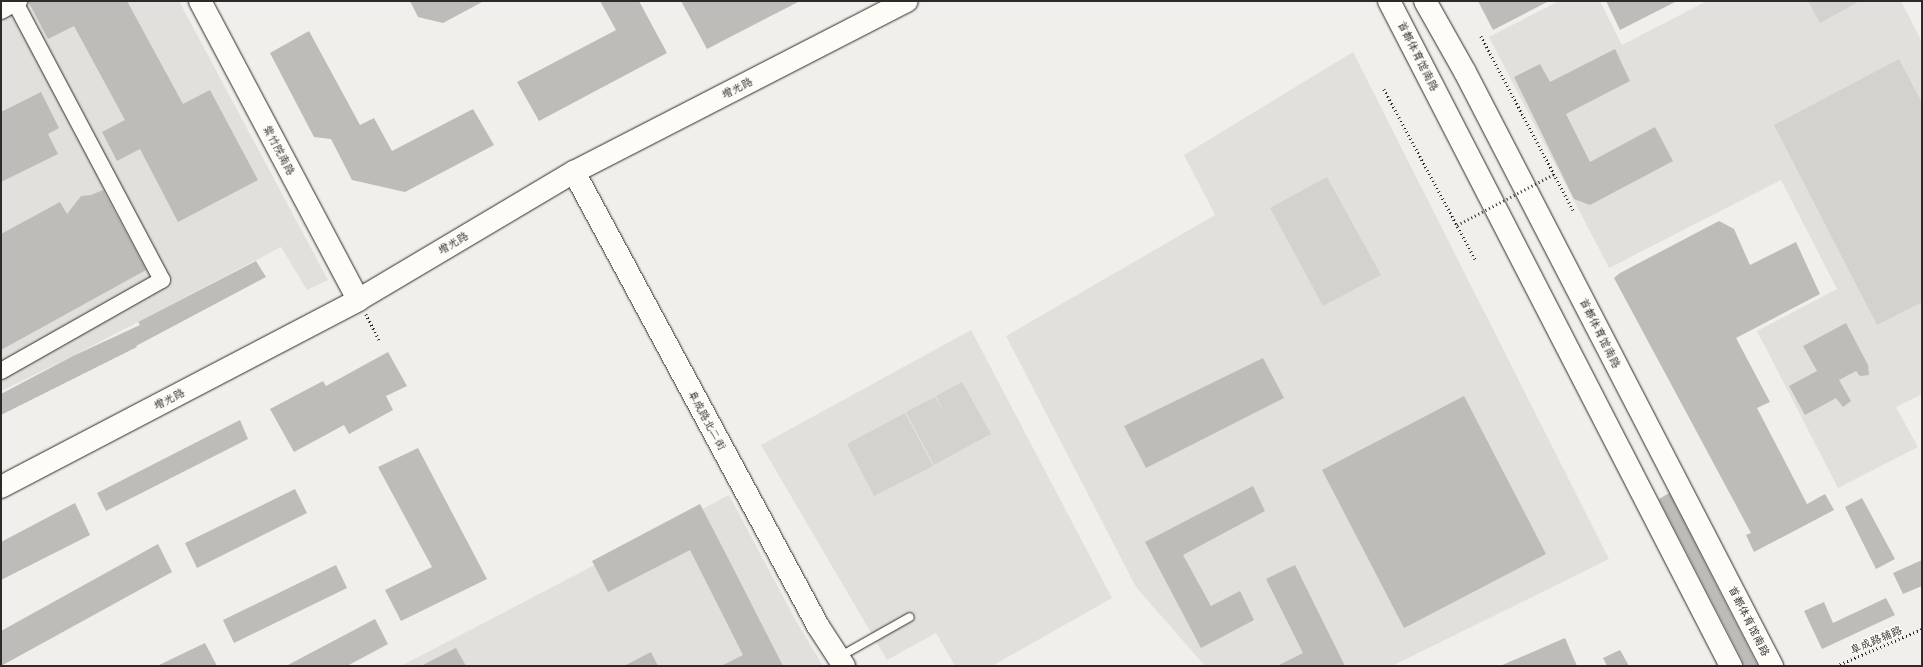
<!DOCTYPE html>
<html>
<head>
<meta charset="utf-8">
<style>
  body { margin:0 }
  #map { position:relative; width:1923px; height:667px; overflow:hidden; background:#f0efeb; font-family:Delius,"LXGW WenKai TC",sans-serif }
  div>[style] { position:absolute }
  .built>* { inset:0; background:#e1e0dc }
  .green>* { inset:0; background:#d3d2cf }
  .building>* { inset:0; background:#bdbcb8 }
  .path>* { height:2.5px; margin-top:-1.25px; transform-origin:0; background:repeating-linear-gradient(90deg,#2b2b2b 0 1px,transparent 0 4px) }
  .roads { filter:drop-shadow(0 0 1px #2b2b2b) drop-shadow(0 0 1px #2b2b2b) }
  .lane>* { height:8px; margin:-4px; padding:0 4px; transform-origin:4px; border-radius:4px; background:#fdfcf7 }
  .street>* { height:16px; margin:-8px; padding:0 8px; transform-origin:8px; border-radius:8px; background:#fdfcf7 }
  .secondary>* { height:22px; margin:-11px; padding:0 11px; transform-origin:11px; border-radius:11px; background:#fdfcf7 }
  .primary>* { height:22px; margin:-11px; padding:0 11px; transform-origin:11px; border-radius:11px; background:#fdfcf7 }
  .path-bridge>* { height:2.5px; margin-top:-1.25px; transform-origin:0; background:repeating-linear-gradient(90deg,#2b2b2b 0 1px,transparent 0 4px) }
  span { translate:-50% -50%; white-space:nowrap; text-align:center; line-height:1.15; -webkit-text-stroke:3px #fdfcf7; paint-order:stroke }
  .street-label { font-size:11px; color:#2b2b2b }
  .frame { position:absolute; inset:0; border:2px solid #2b2b2b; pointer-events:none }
</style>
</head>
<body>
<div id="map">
  <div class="built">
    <i style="clip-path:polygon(1px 1px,179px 1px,328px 280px,307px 290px,281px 247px,73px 356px,1px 391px)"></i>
    <i style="clip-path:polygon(1559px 1px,1600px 1px,1622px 45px,1707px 1px,1901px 1px,1922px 42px,1922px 394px,1896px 407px,1918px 447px,1838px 488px,1757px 331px,1837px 289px,1781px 180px,1609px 268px,1489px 37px)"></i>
    <i style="clip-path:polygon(1353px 52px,1609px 559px,1392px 666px,1205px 666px,1136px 587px,1006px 336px,1215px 215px,1184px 155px)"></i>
    <i style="clip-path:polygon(971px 330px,1112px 598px,992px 666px,955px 666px,936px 633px,887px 660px,761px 445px)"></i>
    <i style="clip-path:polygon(729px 495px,796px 621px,823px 666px,401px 666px)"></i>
  </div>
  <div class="green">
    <i style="clip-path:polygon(1808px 1px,1860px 1px,1820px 23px)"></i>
    <i style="clip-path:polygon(1899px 59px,1922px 103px,1922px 302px,1877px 325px,1774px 125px)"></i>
    <i style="clip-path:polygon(1327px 177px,1381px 275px,1323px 306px,1270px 208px)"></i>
    <i style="clip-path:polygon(962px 382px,991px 434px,934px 465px,906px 412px,935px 397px,944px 413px,936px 396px)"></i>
    <i style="clip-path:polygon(905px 413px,933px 466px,874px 496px,847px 444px)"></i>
  </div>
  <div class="building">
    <i style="clip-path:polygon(28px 1px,127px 1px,183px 104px,210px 90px,258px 180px,178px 222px,140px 149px,117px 161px,102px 132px,125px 120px,74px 26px,48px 39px)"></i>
    <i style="clip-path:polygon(410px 1px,484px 1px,443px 23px,418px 17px)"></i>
    <i style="clip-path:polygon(600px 1px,639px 1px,667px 53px,539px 121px,517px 82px,616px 30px)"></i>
    <i style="clip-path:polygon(681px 1px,800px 1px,707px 49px)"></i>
    <i style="clip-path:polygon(1478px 1px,1549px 1px,1493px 30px)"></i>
    <i style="clip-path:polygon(1606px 1px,1677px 1px,1620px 30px)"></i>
    <i style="clip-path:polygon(309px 31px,360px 125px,374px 118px,392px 151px,473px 109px,494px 145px,405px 192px,352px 180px,331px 139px,314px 137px,270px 53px)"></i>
    <i style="clip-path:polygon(1615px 49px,1630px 81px,1566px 114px,1590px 162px,1655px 127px,1673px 161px,1590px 205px,1574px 199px,1514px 77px,1540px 64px,1550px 82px)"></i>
    <i style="clip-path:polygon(41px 92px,59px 128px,48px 134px,58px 154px,1px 182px,1px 112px)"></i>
    <i style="clip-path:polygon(103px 190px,146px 270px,1px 350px,1px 234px,60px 202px,67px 214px,81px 196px,91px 195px)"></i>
    <i style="clip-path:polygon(1719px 221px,1734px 229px,1750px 265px,1796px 242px,1820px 294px,1736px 338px,1770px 402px,1757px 408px,1807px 504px,1825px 494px,1834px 510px,1754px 552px,1746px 535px,1751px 533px,1614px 278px,1620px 273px)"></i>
    <i style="clip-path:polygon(256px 261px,266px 277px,136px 346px,137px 347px,1px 415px,1px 394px,73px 356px,140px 325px,138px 322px)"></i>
    <i style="clip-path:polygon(1846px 323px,1868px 365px,1869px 375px,1860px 376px,1856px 371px,1839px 380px,1851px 401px,1843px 407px,1836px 398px,1805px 415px,1789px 386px,1817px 371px,1803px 346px)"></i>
    <i style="clip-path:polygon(388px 352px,407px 386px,386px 396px,393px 410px,349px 434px,344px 425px,294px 452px,270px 409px,323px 381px,326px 386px)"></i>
    <i style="clip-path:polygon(1263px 358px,1284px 398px,1146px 468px,1124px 426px)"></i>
    <i style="clip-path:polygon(1464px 396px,1546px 554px,1404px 628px,1322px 470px)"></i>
    <i style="clip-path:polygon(240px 420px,248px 439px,106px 511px,97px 493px)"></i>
    <i style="clip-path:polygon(418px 448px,487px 579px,401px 621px,385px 590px,432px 567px,378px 467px)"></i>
    <i style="clip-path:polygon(1253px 486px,1265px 511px,1183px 555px,1211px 606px,1240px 591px,1254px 620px,1201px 648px,1145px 542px)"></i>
    <i style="clip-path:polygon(295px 489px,307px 513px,197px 568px,185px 543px)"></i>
    <i style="clip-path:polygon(1669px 493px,1758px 666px,1743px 666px,1742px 660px,1659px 499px)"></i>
    <i style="clip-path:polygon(1862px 498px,1895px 559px,1876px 569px,1845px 507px)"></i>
    <i style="clip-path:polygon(75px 503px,90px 535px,1px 580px,1px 542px)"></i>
    <i style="clip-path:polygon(700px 504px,729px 560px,783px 666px,721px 666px,743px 655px,690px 550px,608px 592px,592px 561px)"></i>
    <i style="clip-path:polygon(158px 544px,172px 572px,1px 666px,1px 631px)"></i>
    <i style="clip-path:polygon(1922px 560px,1922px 586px,1903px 594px,1893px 573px)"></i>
    <i style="clip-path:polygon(336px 565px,347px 588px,234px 643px,223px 620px)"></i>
    <i style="clip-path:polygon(1295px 565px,1345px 666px,1277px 666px,1303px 653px,1266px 579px)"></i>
    <i style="clip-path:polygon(1886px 598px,1895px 615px,1822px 649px,1804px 611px,1824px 602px,1833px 623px)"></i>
    <i style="clip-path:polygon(375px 619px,388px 644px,347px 666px,286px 666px)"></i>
    <i style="clip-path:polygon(1565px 638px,1577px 666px,1500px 666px)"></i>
    <i style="clip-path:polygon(205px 643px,217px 666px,157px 666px)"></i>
    <i style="clip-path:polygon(456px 648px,466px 666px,421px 666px)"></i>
    <i style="clip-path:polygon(1620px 650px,1629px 666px,1607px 666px,1603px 658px)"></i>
    <i style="clip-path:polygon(651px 652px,658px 666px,624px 666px)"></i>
  </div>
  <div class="path">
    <i style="left:1481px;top:36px;width:197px;rotate:62.1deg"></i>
    <i style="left:1384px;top:89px;width:193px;rotate:61.8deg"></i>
    <i style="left:366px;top:314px;width:31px;rotate:63deg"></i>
    <i style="left:1836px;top:666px;width:94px;rotate:-23.3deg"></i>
  </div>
  <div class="roads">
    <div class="lane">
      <i style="left:839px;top:657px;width:81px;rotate:-29.4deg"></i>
    </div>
    <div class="street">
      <i style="left:1px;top:11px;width:21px;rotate:-29deg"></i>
      <i style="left:1px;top:371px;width:185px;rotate:-29.5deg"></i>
      <i style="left:162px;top:280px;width:316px;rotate:-117.9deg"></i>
    </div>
    <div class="secondary">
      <i style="left:200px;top:1px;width:338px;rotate:62.1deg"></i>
      <i style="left:574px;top:172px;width:515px;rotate:61.74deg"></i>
      <i style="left:818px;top:626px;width:48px;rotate:57deg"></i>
      <i style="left:1px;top:487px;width:403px;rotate:-27.6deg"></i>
      <i style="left:358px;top:300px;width:251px;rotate:-30.7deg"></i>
      <i style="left:574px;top:172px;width:374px;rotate:-27.2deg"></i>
    </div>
    <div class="primary">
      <i style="left:1389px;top:1px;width:748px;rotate:62.78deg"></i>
      <i style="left:1425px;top:1px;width:81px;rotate:60.6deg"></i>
      <i style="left:1465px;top:72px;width:669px;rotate:62.67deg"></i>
    </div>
  </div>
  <div class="path-bridge">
    <i style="left:1457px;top:225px;width:110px;rotate:-27.7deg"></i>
  </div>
  <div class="street-label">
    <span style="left:1418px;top:56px;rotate:63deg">首都体育馆南路</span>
    <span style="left:737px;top:88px;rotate:-27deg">增光路</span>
    <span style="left:279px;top:150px;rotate:62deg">紫竹院南路</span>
    <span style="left:453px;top:243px;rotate:-31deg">增光路</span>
    <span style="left:1600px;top:333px;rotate:63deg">首都体育馆南路</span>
    <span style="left:169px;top:399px;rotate:-27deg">增光路</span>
    <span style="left:707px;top:420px;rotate:61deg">阜成路北二街</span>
    <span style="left:1749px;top:621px;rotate:63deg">首都体育馆南路</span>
    <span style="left:1876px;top:640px;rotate:-23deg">阜成路辅路</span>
  </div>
  <div class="frame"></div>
</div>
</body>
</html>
